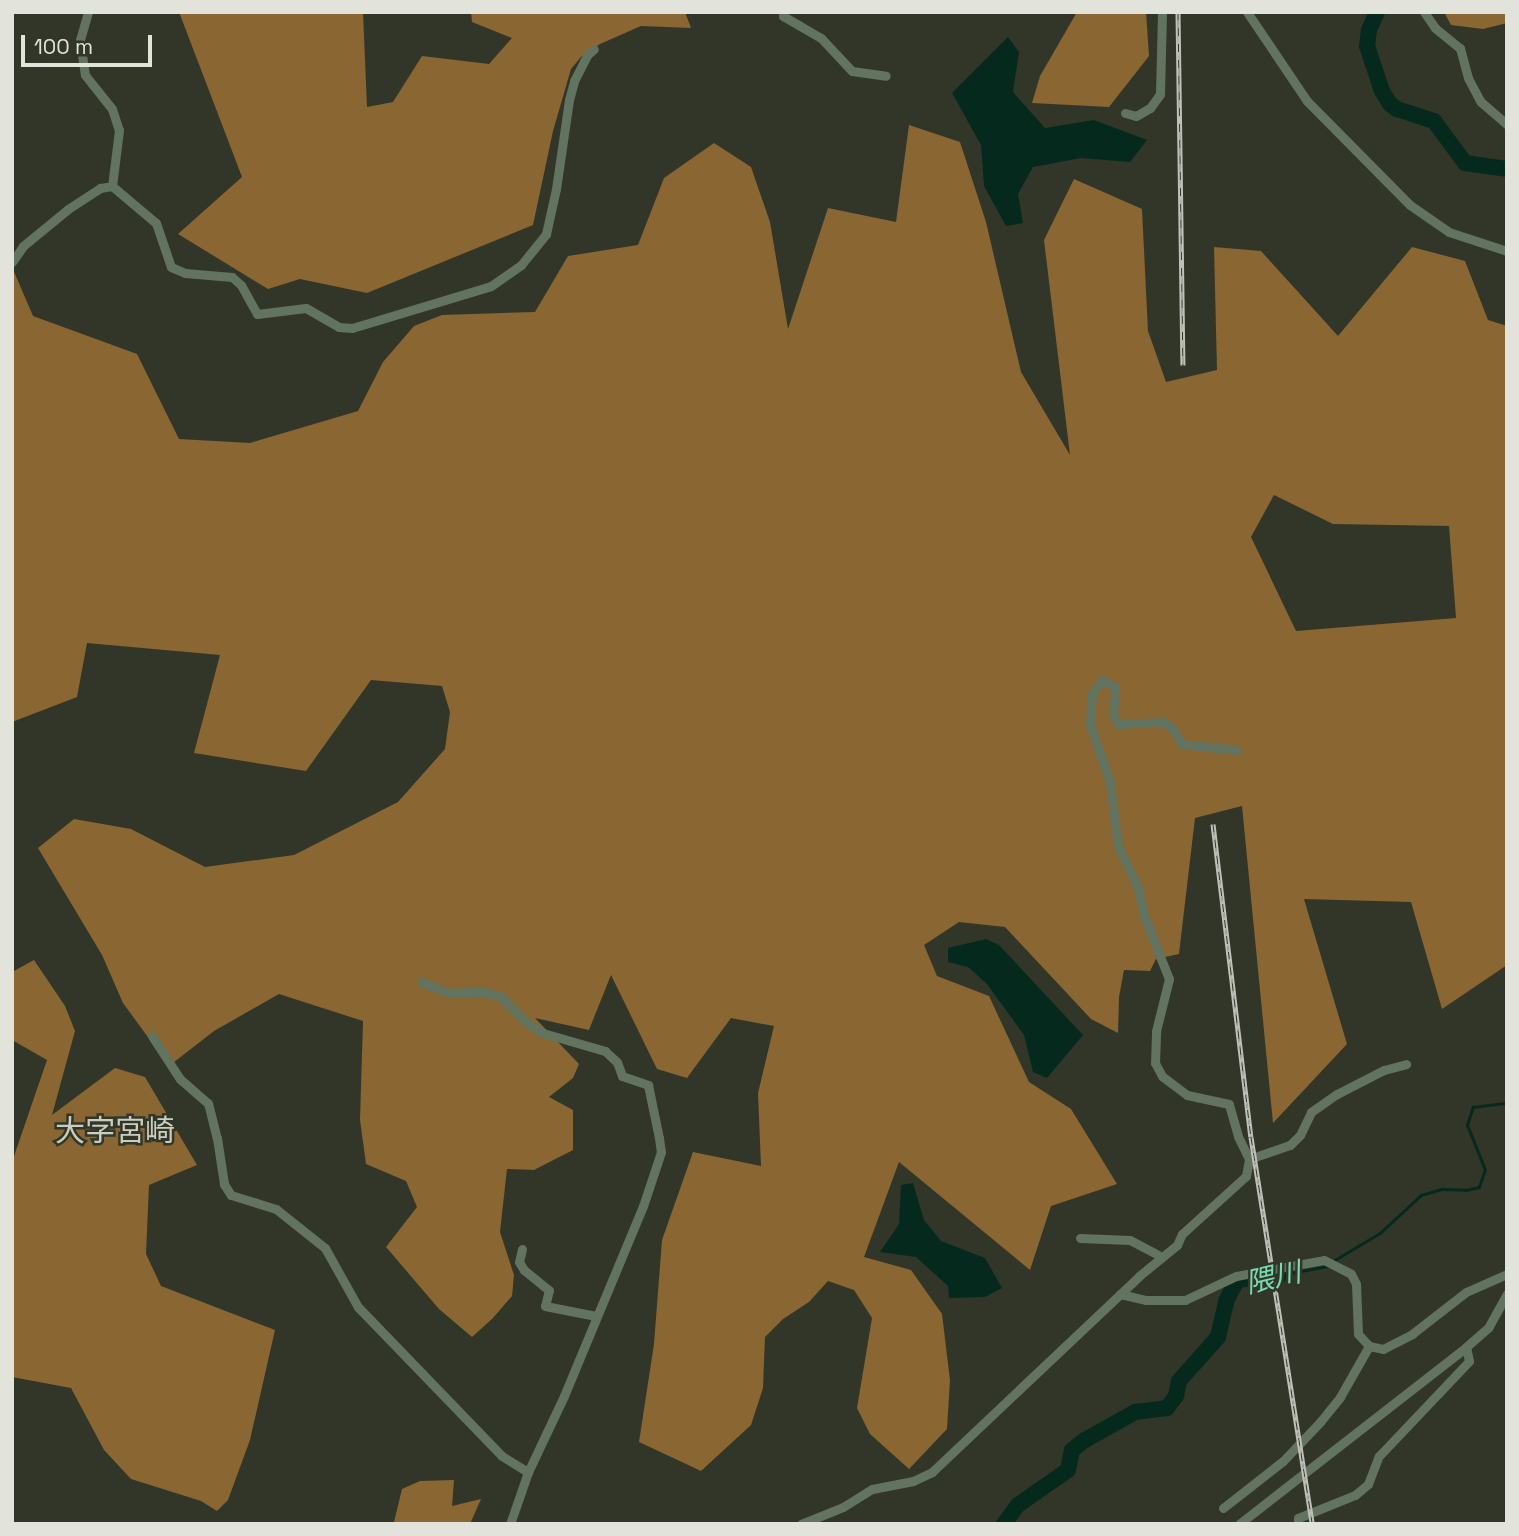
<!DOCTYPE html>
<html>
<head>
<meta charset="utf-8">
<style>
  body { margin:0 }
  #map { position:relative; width:1519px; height:1536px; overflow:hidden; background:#323629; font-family:"Space Grotesk","Noto Sans JP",sans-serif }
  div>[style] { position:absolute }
  .forest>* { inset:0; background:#896632 }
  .water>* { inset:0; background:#052a1d }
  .stream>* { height:2.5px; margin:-1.25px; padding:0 1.25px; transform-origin:1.25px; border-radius:1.25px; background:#052a1d }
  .river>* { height:16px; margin:-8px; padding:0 8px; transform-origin:8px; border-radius:8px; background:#052a1d }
  .street>* { height:9px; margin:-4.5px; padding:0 4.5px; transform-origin:4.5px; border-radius:4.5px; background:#627360 }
  .rail>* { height:5px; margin-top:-2.5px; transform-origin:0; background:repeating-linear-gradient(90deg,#323629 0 8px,#c0c2ba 0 16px); box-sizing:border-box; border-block:2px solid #c0c2ba }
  span { translate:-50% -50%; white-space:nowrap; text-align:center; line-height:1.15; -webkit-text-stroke:5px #323629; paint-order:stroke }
  .water-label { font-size:28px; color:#78dbb1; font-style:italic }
  .quarter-label { font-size:30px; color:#cacebf }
  .frame { position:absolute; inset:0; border:14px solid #e2e4dc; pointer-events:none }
  .scale { position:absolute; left:21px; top:35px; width:131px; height:32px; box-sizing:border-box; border:4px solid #e2e4dc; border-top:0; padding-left:9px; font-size:21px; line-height:24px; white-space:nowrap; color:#e2e4dc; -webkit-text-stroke:5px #323629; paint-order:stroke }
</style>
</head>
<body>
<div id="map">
  <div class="forest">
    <i style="clip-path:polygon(179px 12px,363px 12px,367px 107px,393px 102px,422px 56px,489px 64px,512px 38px,472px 22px,471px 12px,685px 12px,691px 28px,641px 26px,600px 44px,581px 57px,571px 69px,553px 131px,533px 225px,367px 293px,300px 279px,268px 289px,178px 234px,242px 177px)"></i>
    <i style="clip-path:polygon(1077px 12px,1146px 12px,1149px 56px,1109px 107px,1032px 103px,1040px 76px)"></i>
    <i style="clip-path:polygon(1444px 12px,1507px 12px,1507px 23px,1483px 29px,1451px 25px)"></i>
    <i style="clip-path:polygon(evenodd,909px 125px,960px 142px,986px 222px,1021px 372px,1070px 455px,1044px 240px,1074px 179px,1142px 209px,1148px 331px,1166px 382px,1217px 370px,1214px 247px,1261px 251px,1338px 336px,1412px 247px,1465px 261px,1488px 320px,1507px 326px,1507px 965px,1442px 1009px,1411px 902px,1304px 899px,1347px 1044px,1273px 1123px,1242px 806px,1195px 818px,1179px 954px,1156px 959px,1150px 971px,1124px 970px,1119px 997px,1118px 1033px,1091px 1019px,1005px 927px,959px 922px,924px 945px,937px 976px,989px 996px,1029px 1082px,1071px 1109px,1117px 1184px,1051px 1206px,1030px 1270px,899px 1162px,864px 1257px,911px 1270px,942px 1314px,950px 1380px,947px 1429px,909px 1469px,870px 1434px,857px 1408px,872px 1318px,854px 1290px,828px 1281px,809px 1302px,783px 1319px,765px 1337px,763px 1388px,751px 1425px,701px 1471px,639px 1442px,654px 1344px,662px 1240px,693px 1152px,761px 1166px,758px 1093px,774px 1026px,731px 1018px,687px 1078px,657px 1069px,611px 975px,589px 1030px,535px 1018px,579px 1064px,573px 1078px,549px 1097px,573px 1110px,573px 1150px,534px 1170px,507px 1169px,500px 1232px,514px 1275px,512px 1296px,493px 1318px,472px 1337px,439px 1309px,386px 1247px,417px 1207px,406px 1181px,366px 1164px,360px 1120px,363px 1021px,279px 994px,214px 1031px,169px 1066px,123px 1003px,102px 955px,38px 848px,74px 819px,131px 829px,205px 867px,294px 855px,398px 802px,445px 749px,450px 712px,442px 686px,371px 680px,306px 771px,194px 753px,220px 655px,87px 643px,77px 697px,12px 722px,12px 267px,33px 316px,137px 354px,179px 439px,250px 443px,358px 411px,383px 362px,414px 326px,442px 315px,535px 312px,568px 256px,638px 245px,664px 178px,714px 143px,751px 167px,770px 222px,788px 329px,828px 208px,896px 222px,909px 125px,1274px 495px,1333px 524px,1449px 526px,1456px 618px,1296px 631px,1251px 537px,1274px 495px)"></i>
    <i style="clip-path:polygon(34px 960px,65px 1006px,75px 1031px,52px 1115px,115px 1068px,145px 1077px,197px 1165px,149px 1185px,146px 1254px,161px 1286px,275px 1330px,250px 1440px,228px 1500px,217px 1511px,201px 1501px,131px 1479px,104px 1450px,71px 1388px,12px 1377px,12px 1162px,47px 1060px,12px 1040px,12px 972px)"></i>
    <i style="clip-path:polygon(454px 1480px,452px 1506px,481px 1499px,470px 1524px,394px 1522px,402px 1489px,420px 1481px)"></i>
  </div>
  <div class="water">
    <i style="clip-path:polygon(1008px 37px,1019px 52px,1013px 92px,1045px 128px,1094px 120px,1147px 140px,1130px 162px,1081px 158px,1033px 167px,1018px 194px,1023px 223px,1006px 226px,984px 186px,981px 145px,952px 93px)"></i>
    <i style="clip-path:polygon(986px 939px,999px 945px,1083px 1035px,1047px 1078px,1033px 1072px,1024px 1035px,987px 984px,968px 967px,948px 962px,948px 948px)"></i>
    <i style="clip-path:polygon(913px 1183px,924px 1220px,941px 1241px,985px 1258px,1002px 1288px,985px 1297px,949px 1298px,948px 1286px,916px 1257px,880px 1252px,899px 1224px,901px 1185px)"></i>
  </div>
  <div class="stream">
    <i style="left:1333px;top:1261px;width:55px;rotate:-30.8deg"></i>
    <i style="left:1380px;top:1233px;width:56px;rotate:-42.8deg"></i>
    <i style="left:1421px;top:1195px;width:22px;rotate:-16deg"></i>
    <i style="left:1442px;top:1189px;width:24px;rotate:2deg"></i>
    <i style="left:1466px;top:1190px;width:13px;rotate:-13deg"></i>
    <i style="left:1479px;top:1187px;width:18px;rotate:-71deg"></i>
    <i style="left:1485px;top:1170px;width:48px;rotate:-111.8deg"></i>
    <i style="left:1467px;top:1125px;width:19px;rotate:-72deg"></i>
    <i style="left:1473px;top:1107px;width:34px;rotate:-7deg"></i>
    <i style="left:1280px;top:1275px;width:49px;rotate:-10.6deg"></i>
  </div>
  <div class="river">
    <i style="left:1377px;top:12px;width:20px;rotate:114deg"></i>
    <i style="left:1369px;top:30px;width:16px;rotate:97deg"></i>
    <i style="left:1367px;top:46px;width:47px;rotate:71.6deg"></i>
    <i style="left:1382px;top:91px;width:15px;rotate:58deg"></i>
    <i style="left:1390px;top:104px;width:9px;rotate:36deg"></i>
    <i style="left:1397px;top:109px;width:39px;rotate:18deg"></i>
    <i style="left:1434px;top:121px;width:52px;rotate:53.6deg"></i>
    <i style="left:1465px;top:163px;width:42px;rotate:8.1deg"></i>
    <i style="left:1004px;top:1524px;width:24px;rotate:-54deg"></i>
    <i style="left:1018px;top:1505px;width:61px;rotate:-35deg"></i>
    <i style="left:1068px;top:1470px;width:20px;rotate:-79deg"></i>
    <i style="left:1072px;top:1450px;width:16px;rotate:-38deg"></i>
    <i style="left:1085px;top:1440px;width:57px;rotate:-29.2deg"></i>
    <i style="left:1135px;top:1412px;width:32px;rotate:-7deg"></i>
    <i style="left:1167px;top:1408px;width:15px;rotate:-53deg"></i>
    <i style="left:1176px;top:1396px;width:15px;rotate:-79deg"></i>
    <i style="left:1179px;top:1381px;width:59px;rotate:-48.4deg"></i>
    <i style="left:1218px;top:1337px;width:37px;rotate:-77deg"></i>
    <i style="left:1226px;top:1301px;width:24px;rotate:-62deg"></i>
    <i style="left:1237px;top:1280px;width:43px;rotate:-6.6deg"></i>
  </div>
  <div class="street">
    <i style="left:88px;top:12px;width:29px;rotate:106deg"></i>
    <i style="left:80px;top:40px;width:35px;rotate:82deg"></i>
    <i style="left:85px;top:75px;width:43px;rotate:51.5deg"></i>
    <i style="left:112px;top:109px;width:22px;rotate:72deg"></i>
    <i style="left:119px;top:130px;width:56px;rotate:97.1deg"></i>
    <i style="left:784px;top:12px;width:4px;rotate:104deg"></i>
    <i style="left:783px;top:16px;width:44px;rotate:30.1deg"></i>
    <i style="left:821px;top:38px;width:45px;rotate:46.8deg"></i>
    <i style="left:852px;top:71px;width:34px;rotate:8deg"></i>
    <i style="left:1247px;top:12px;width:107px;rotate:56deg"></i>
    <i style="left:1307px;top:101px;width:146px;rotate:45.3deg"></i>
    <i style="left:1410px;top:205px;width:47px;rotate:34.7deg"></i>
    <i style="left:1449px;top:232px;width:61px;rotate:18.1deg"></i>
    <i style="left:1424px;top:12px;width:19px;rotate:55deg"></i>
    <i style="left:1435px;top:28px;width:32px;rotate:39deg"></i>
    <i style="left:1460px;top:48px;width:31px;rotate:75deg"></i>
    <i style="left:1468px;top:78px;width:27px;rotate:62deg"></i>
    <i style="left:1481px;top:102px;width:35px;rotate:41deg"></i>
    <i style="left:1125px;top:113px;width:11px;rotate:15deg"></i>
    <i style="left:1136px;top:116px;width:16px;rotate:-30deg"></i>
    <i style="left:1150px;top:108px;width:17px;rotate:-54deg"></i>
    <i style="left:1160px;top:94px;width:82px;rotate:-88.6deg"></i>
    <i style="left:12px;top:262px;width:19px;rotate:-55deg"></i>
    <i style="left:23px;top:246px;width:58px;rotate:-39.4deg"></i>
    <i style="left:68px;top:209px;width:38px;rotate:-33deg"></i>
    <i style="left:100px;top:188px;width:12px;rotate:-9deg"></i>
    <i style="left:112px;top:186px;width:57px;rotate:40.1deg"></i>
    <i style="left:156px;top:223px;width:46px;rotate:71.2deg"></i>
    <i style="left:171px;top:267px;width:15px;rotate:23deg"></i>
    <i style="left:185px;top:273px;width:47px;rotate:4.9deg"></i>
    <i style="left:232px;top:277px;width:12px;rotate:42deg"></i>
    <i style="left:241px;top:285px;width:33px;rotate:61deg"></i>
    <i style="left:257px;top:314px;width:49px;rotate:-7deg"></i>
    <i style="left:306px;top:308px;width:38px;rotate:30deg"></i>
    <i style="left:339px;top:327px;width:13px;rotate:4deg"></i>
    <i style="left:352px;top:328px;width:145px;rotate:-16.8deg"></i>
    <i style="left:491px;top:286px;width:37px;rotate:-35deg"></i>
    <i style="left:521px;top:265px;width:40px;rotate:-51deg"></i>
    <i style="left:546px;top:234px;width:46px;rotate:-77.5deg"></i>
    <i style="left:556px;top:189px;width:90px;rotate:-81.7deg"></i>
    <i style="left:569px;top:100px;width:20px;rotate:-75deg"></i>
    <i style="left:574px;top:81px;width:29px;rotate:-63deg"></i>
    <i style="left:587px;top:55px;width:9px;rotate:-41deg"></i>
    <i style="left:422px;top:982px;width:28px;rotate:23deg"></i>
    <i style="left:448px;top:993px;width:35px;rotate:-2deg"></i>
    <i style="left:483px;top:992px;width:17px;rotate:13deg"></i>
    <i style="left:500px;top:996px;width:37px;rotate:45deg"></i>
    <i style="left:526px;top:1022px;width:20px;rotate:33deg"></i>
    <i style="left:543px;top:1033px;width:65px;rotate:16.2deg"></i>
    <i style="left:605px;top:1051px;width:16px;rotate:43deg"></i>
    <i style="left:617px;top:1062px;width:15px;rotate:70deg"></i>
    <i style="left:622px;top:1076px;width:28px;rotate:19deg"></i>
    <i style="left:648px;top:1085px;width:54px;rotate:78.3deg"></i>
    <i style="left:659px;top:1138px;width:14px;rotate:82deg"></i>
    <i style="left:661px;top:1152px;width:57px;rotate:108.4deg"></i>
    <i style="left:643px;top:1206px;width:206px;rotate:112.6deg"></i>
    <i style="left:564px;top:1396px;width:84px;rotate:115.3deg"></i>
    <i style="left:528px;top:1472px;width:55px;rotate:109.1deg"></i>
    <i style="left:152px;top:1036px;width:51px;rotate:56.9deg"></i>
    <i style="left:180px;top:1079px;width:37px;rotate:41deg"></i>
    <i style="left:208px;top:1103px;width:36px;rotate:76deg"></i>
    <i style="left:217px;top:1138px;width:47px;rotate:81.3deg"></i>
    <i style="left:224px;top:1184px;width:13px;rotate:58deg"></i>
    <i style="left:231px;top:1195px;width:47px;rotate:17.3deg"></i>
    <i style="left:276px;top:1209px;width:63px;rotate:38.5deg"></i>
    <i style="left:325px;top:1248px;width:68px;rotate:60.8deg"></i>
    <i style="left:358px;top:1307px;width:207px;rotate:46deg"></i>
    <i style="left:502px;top:1456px;width:31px;rotate:32deg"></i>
    <i style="left:1249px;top:1159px;width:43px;rotate:-18.9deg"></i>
    <i style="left:1290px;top:1145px;width:14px;rotate:-45deg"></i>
    <i style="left:1300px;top:1135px;width:25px;rotate:-64deg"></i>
    <i style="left:1311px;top:1112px;width:32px;rotate:-35deg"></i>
    <i style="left:1337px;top:1094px;width:53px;rotate:-27.1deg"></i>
    <i style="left:1384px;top:1070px;width:23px;rotate:-15deg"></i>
    <i style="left:1080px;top:1238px;width:50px;rotate:2.3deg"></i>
    <i style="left:1130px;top:1240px;width:36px;rotate:28deg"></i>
    <i style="left:522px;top:1249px;width:13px;rotate:103deg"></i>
    <i style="left:519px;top:1262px;width:9px;rotate:58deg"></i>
    <i style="left:524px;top:1270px;width:32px;rotate:39deg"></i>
    <i style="left:549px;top:1290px;width:16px;rotate:104deg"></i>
    <i style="left:545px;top:1306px;width:52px;rotate:11.1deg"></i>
    <i style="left:1120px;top:1294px;width:27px;rotate:13deg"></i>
    <i style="left:1146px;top:1300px;width:39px"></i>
    <i style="left:1185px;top:1300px;width:56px;rotate:-25.2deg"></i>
    <i style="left:1236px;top:1276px;width:89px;rotate:-10.3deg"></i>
    <i style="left:1324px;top:1260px;width:30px;rotate:27deg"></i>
    <i style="left:1351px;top:1274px;width:11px;rotate:63deg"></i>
    <i style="left:1356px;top:1284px;width:50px;rotate:87.7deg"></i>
    <i style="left:1358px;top:1334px;width:16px;rotate:47deg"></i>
    <i style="left:1369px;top:1346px;width:14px;rotate:12deg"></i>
    <i style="left:1383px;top:1349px;width:33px;rotate:-27deg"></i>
    <i style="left:1412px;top:1334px;width:68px;rotate:-37.9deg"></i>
    <i style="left:1466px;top:1292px;width:45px;rotate:-23.7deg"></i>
    <i style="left:1223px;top:1508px;width:76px;rotate:-38.1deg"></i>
    <i style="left:1283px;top:1461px;width:54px;rotate:-46.5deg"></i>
    <i style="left:1320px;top:1422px;width:32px;rotate:-51deg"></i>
    <i style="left:1340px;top:1397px;width:59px;rotate:-60.4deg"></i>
    <i style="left:801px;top:1524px;width:45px;rotate:-22deg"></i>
    <i style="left:843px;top:1507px;width:34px;rotate:-32deg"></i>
    <i style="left:872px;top:1489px;width:42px;rotate:-11deg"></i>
    <i style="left:913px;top:1481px;width:21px;rotate:-25deg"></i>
    <i style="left:932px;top:1472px;width:285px;rotate:-43.4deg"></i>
    <i style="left:1139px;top:1276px;width:49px;rotate:-39.2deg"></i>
    <i style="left:1177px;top:1245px;width:12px;rotate:-66deg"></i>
    <i style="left:1182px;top:1234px;width:86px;rotate:-42.2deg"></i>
    <i style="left:1246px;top:1176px;width:17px;rotate:-80deg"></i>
    <i style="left:1249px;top:1159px;width:25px;rotate:-116deg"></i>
    <i style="left:1238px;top:1136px;width:33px;rotate:-106deg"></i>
    <i style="left:1229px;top:1104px;width:43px;rotate:-167.9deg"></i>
    <i style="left:1187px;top:1095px;width:31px;rotate:-143deg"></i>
    <i style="left:1162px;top:1076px;width:15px;rotate:-118deg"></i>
    <i style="left:1155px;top:1063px;width:32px;rotate:-88deg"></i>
    <i style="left:1156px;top:1031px;width:54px;rotate:-76deg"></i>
    <i style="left:1169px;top:979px;width:68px;rotate:-111.6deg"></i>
    <i style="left:1144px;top:916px;width:29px;rotate:-102deg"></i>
    <i style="left:1138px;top:888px;width:47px;rotate:-115.5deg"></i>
    <i style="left:1118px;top:846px;width:64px;rotate:-97.1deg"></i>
    <i style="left:1110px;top:782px;width:61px;rotate:-109deg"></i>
    <i style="left:1090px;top:724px;width:30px;rotate:-86deg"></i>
    <i style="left:1092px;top:694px;width:17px;rotate:-54deg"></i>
    <i style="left:1102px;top:680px;width:15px;rotate:28deg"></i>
    <i style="left:1115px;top:687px;width:27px;rotate:94deg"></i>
    <i style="left:1113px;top:714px;width:11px;rotate:63deg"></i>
    <i style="left:1118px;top:724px;width:46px;rotate:-2.5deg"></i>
    <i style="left:1164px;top:722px;width:10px;rotate:37deg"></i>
    <i style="left:1172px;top:728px;width:19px;rotate:58deg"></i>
    <i style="left:1182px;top:744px;width:55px;rotate:6.2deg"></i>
    <i style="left:1239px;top:1524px;width:288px;rotate:-37.9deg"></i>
    <i style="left:1466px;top:1347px;width:29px;rotate:-41deg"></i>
    <i style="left:1488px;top:1328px;width:39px;rotate:-61deg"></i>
    <i style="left:1298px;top:1524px;width:6px;rotate:-90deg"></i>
    <i style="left:1298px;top:1518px;width:61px;rotate:-22deg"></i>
    <i style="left:1355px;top:1495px;width:17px;rotate:-40deg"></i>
    <i style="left:1368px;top:1484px;width:30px;rotate:-69deg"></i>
    <i style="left:1379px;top:1456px;width:131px;rotate:-46.5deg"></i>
    <i style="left:1469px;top:1361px;width:14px;rotate:-102deg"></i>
  </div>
  <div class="rail">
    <i style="left:1178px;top:12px;width:353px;rotate:89.2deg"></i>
    <i style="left:1213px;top:824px;width:315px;rotate:83.1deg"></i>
    <i style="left:1251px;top:1137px;width:392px;rotate:81deg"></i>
  </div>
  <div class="water-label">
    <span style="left:1273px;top:1277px;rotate:-13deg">隈川</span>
  </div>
  <div class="quarter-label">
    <span style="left:115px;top:1131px">大字宮崎</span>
  </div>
  <div class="frame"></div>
  <div class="scale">100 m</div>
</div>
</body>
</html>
